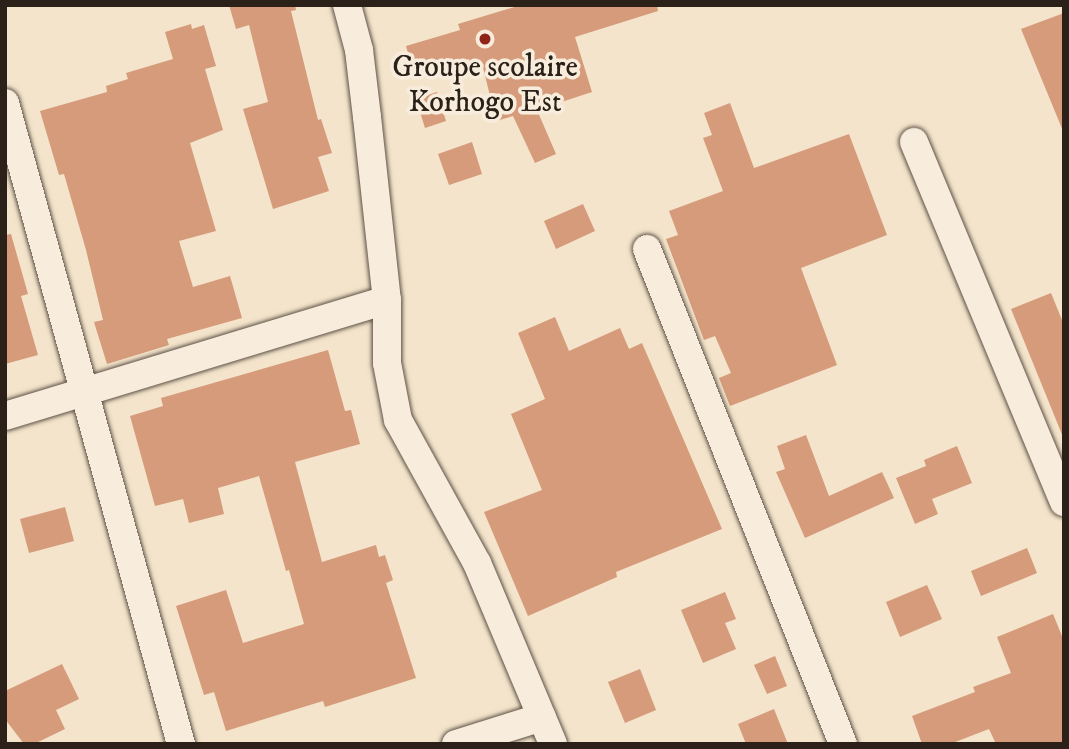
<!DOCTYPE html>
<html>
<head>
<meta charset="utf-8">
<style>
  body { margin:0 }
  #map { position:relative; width:1069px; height:749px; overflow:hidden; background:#f4e4cb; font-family:"IM FELL DW Pica",serif }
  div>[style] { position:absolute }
  .building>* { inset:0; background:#d59b7a }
  .roads { filter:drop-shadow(0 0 2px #5d5246) drop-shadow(0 0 2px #5d5246) }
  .minor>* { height:28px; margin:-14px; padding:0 14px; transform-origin:14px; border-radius:14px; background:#f8eddd }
  .dots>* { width:19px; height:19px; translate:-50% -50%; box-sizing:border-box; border:4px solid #f8eddd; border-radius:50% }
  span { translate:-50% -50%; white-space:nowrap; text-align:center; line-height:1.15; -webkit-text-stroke:7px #f8eddd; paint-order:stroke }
  .poi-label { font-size:30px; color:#2b2119 }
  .frame { position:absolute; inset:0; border:7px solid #2b2119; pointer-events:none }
</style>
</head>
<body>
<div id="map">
  <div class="building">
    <i style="clip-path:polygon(229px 5px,295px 5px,296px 10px,291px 11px,318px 120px,321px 119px,332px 153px,318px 157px,329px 191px,273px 209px,243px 109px,268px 102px,249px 25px,236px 29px)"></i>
    <i style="clip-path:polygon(521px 5px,657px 5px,658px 11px,575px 37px,592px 92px,537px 110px,556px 154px,535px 163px,513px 116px,496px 121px,482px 63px,471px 66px,469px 59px,414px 76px,406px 46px,460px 30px,458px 24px)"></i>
    <i style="clip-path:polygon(1064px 13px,1064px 131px,1063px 131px,1021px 29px)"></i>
    <i style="clip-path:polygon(191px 24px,192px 29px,204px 25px,216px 66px,205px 69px,223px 130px,190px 143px,216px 231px,179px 241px,193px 287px,230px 276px,242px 318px,167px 339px,169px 345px,107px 364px,94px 322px,103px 320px,86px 250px,64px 174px,59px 175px,40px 111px,107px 92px,106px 86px,128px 79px,126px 73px,173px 59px,165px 32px)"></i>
    <i style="clip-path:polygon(437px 92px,446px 121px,425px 128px,416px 99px)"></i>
    <i style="clip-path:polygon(730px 103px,754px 168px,849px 134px,887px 235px,801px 268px,837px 365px,730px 406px,719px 378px,731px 373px,715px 336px,704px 340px,666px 239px,678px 235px,669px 211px,723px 191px,703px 138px,712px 135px,704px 113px)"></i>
    <i style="clip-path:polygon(472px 142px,482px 174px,449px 185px,438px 154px)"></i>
    <i style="clip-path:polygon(583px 204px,595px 231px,556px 249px,544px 221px)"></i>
    <i style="clip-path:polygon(11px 234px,28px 294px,21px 296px,38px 355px,5px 364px,5px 235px)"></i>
    <i style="clip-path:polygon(1051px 293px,1064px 325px,1063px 437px,1011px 309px)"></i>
    <i style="clip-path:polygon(555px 317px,569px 351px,620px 328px,629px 349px,642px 343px,722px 529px,616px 572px,617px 577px,528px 616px,484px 512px,542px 490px,511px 414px,545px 399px,518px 333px)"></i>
    <i style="clip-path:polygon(328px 350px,345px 411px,351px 410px,360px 444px,295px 462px,322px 562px,376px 545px,379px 557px,385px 555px,393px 580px,386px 583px,416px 678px,325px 707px,323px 701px,226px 731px,214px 692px,204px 695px,176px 606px,226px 590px,243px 643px,304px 624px,289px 570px,286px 571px,259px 476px,218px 488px,224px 514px,189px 523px,183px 499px,155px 506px,130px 416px,163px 406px,161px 398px)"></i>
    <i style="clip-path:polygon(806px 435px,829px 496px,882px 472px,894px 498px,805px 538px,776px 472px,785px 469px,777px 446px)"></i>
    <i style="clip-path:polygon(957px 446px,972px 483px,932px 499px,938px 514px,915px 524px,896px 478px,926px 466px,924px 460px)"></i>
    <i style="clip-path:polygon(65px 507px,74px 541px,29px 553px,20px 519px)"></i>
    <i style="clip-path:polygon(1027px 548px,1037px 573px,981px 596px,971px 571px)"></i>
    <i style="clip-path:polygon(927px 585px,942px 619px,900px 637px,886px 602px)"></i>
    <i style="clip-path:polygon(725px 592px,736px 619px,725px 623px,736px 649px,703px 663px,681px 610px)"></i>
    <i style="clip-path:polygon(1053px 614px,1064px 641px,1064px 744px,996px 744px,989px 729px,950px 744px,922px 744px,912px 716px,975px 692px,973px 687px,1011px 673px,997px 637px)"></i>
    <i style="clip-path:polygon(775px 656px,787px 686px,767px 694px,754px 665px)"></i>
    <i style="clip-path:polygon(62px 664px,79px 699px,56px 710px,65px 729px,34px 744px,24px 744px,5px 719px,5px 691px)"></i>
    <i style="clip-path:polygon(640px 669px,656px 710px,625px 723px,608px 682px)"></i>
    <i style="clip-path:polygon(774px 709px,788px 744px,746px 744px,738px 724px)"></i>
  </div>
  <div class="roads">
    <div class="minor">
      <i style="left:347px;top:5px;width:47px;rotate:75.1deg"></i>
      <i style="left:359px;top:50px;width:67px;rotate:83.2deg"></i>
      <i style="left:367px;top:117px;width:184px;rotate:83.8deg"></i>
      <i style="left:387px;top:300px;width:63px;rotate:90deg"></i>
      <i style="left:387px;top:363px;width:58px;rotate:79.1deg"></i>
      <i style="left:398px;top:420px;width:163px;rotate:61.1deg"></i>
      <i style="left:477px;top:563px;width:196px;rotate:67.2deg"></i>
      <i style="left:5px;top:103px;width:665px;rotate:74.65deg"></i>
      <i style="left:914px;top:142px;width:390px;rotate:67.4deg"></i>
      <i style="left:647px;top:249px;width:532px;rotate:68.4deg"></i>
      <i style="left:5px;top:416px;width:399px;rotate:-16.9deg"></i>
      <i style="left:456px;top:744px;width:90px;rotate:-17.4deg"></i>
    </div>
  </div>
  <div class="dots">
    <i style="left:485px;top:39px;background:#8f2418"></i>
  </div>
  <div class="poi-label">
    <span style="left:485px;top:85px">Groupe scolaire<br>Korhogo Est</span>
  </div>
  <div class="frame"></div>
</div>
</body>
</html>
